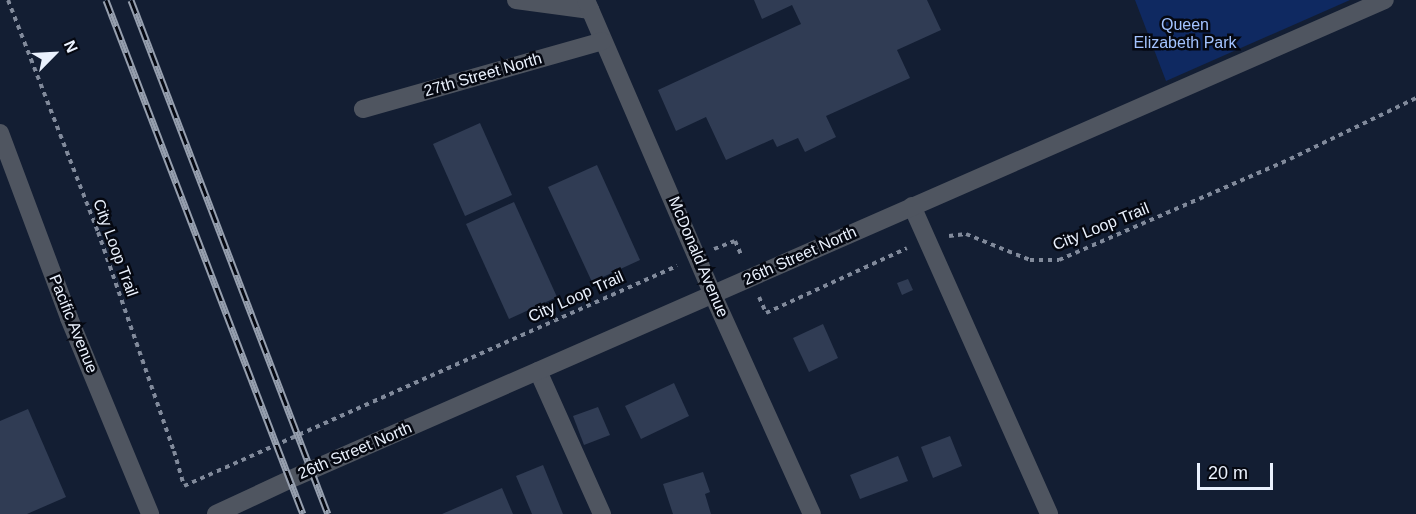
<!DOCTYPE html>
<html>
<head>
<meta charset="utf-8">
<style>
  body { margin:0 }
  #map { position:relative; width:1416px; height:514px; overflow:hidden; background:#131e33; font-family:Helvetica,sans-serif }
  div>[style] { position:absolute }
  .green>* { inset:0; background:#0f2961 }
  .building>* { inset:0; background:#303c54 }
  .path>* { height:4px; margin-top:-2px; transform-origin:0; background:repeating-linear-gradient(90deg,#818a9b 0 4.5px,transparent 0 9px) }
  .minor>* { height:18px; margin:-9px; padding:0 9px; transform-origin:9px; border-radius:9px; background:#4f5560 }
  .rail>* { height:7px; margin-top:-3.5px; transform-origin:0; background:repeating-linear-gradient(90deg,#050811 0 14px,#969fae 0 28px); box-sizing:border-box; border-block:2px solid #969fae }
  span { translate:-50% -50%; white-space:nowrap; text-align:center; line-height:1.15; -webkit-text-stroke:5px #050811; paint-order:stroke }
  .park-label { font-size:16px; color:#a3c3ff }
  .street-label { font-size:16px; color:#eaf1fd }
  .north { position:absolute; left:24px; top:24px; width:60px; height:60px; -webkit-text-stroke:4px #050811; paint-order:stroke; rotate:66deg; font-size:16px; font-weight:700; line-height:24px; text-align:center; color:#eaf1fd }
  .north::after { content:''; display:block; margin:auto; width:21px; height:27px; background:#eaf1fd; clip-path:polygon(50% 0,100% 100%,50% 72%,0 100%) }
  .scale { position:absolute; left:1197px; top:463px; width:76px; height:27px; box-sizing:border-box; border:3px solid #eaf1fd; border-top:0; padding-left:8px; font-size:18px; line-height:21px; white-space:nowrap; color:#eaf1fd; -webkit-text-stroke:4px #050811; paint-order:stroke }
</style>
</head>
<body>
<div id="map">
  <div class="green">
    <i style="clip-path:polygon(1135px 0,1350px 0,1166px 81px)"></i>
  </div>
  <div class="building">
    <i style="clip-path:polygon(754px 0,927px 0,941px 30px,897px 50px,910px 78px,826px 116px,836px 137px,805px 152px,798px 138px,777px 147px,773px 139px,726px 160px,706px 117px,676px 131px,658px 90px,801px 24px,792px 5px,762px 19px)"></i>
    <i style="clip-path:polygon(480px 123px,512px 195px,465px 216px,433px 144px)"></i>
    <i style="clip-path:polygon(597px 165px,640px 260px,592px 282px,548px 187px)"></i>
    <i style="clip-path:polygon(514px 202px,557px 297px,509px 319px,466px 224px)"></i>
    <i style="clip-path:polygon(908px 279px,913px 290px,902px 295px,897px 283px)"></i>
    <i style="clip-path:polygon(823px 324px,838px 358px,809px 372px,793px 338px)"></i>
    <i style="clip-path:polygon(674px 383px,689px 416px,641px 439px,625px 406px)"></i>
    <i style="clip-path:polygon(598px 407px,610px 435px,584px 445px,573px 416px)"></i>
    <i style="clip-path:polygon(28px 409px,66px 497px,27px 514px,0 514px,0 421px)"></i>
    <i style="clip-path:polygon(950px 436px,962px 466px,933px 478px,921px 447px)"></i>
    <i style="clip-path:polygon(898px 456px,908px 481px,860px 499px,850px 475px)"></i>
    <i style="clip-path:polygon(543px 465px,563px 514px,532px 514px,516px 476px)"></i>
    <i style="clip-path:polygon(703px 472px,710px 492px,705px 494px,711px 514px,673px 514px,663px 484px)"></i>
    <i style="clip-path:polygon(502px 488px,513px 514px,442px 514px)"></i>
  </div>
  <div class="path">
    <i style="left:8px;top:0;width:249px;rotate:68.8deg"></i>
    <i style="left:98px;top:232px;width:232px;rotate:70.9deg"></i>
    <i style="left:174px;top:451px;width:36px;rotate:74deg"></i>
    <i style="left:184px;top:486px;width:540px;rotate:-24.05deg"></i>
    <i style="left:949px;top:236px;width:17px;rotate:-7deg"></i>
    <i style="left:966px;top:234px;width:69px;rotate:22.1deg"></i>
    <i style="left:1030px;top:260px;width:29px"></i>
    <i style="left:1059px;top:260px;width:252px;rotate:-23.6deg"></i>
    <i style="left:1290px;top:159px;width:140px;rotate:-25.8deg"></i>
    <i style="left:714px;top:249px;width:22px;rotate:-21deg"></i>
    <i style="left:735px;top:241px;width:17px;rotate:66deg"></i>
    <i style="left:759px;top:297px;width:17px;rotate:66deg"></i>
    <i style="left:766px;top:313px;width:155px;rotate:-24.7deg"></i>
  </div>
  <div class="minor">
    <i style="left:516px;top:0;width:75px;rotate:7.7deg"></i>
    <i style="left:586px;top:0;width:321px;rotate:66.7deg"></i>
    <i style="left:713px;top:295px;width:240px;rotate:65.7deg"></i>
    <i style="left:363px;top:109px;width:249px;rotate:-15.8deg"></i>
    <i style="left:0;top:133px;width:197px;rotate:69.5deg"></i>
    <i style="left:69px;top:318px;width:212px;rotate:67.5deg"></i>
    <i style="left:912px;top:206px;width:337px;rotate:66deg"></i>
    <i style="left:538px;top:371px;width:157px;rotate:65.9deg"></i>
    <i style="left:216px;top:514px;width:83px;rotate:-25deg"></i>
    <i style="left:291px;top:479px;width:1194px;rotate:-23.65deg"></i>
  </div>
  <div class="rail">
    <i style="left:106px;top:0;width:550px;rotate:69.03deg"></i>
    <i style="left:131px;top:0;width:550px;rotate:69.03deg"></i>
  </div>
  <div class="park-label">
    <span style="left:1185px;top:34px">Queen<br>Elizabeth Park</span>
  </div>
  <div class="street-label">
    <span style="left:483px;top:75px;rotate:-16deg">27th Street North</span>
    <span style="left:1101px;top:227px;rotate:-22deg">City Loop Trail</span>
    <span style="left:115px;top:248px;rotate:70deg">City Loop Trail</span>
    <span style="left:800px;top:256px;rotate:-24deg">26th Street North</span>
    <span style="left:698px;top:257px;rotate:67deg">McDonald Avenue</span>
    <span style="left:576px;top:297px;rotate:-24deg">City Loop Trail</span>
    <span style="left:73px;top:324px;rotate:68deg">Pacific Avenue</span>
    <span style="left:355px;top:451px;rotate:-23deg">26th Street North</span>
  </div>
  <div class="north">N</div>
  <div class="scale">20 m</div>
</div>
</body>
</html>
